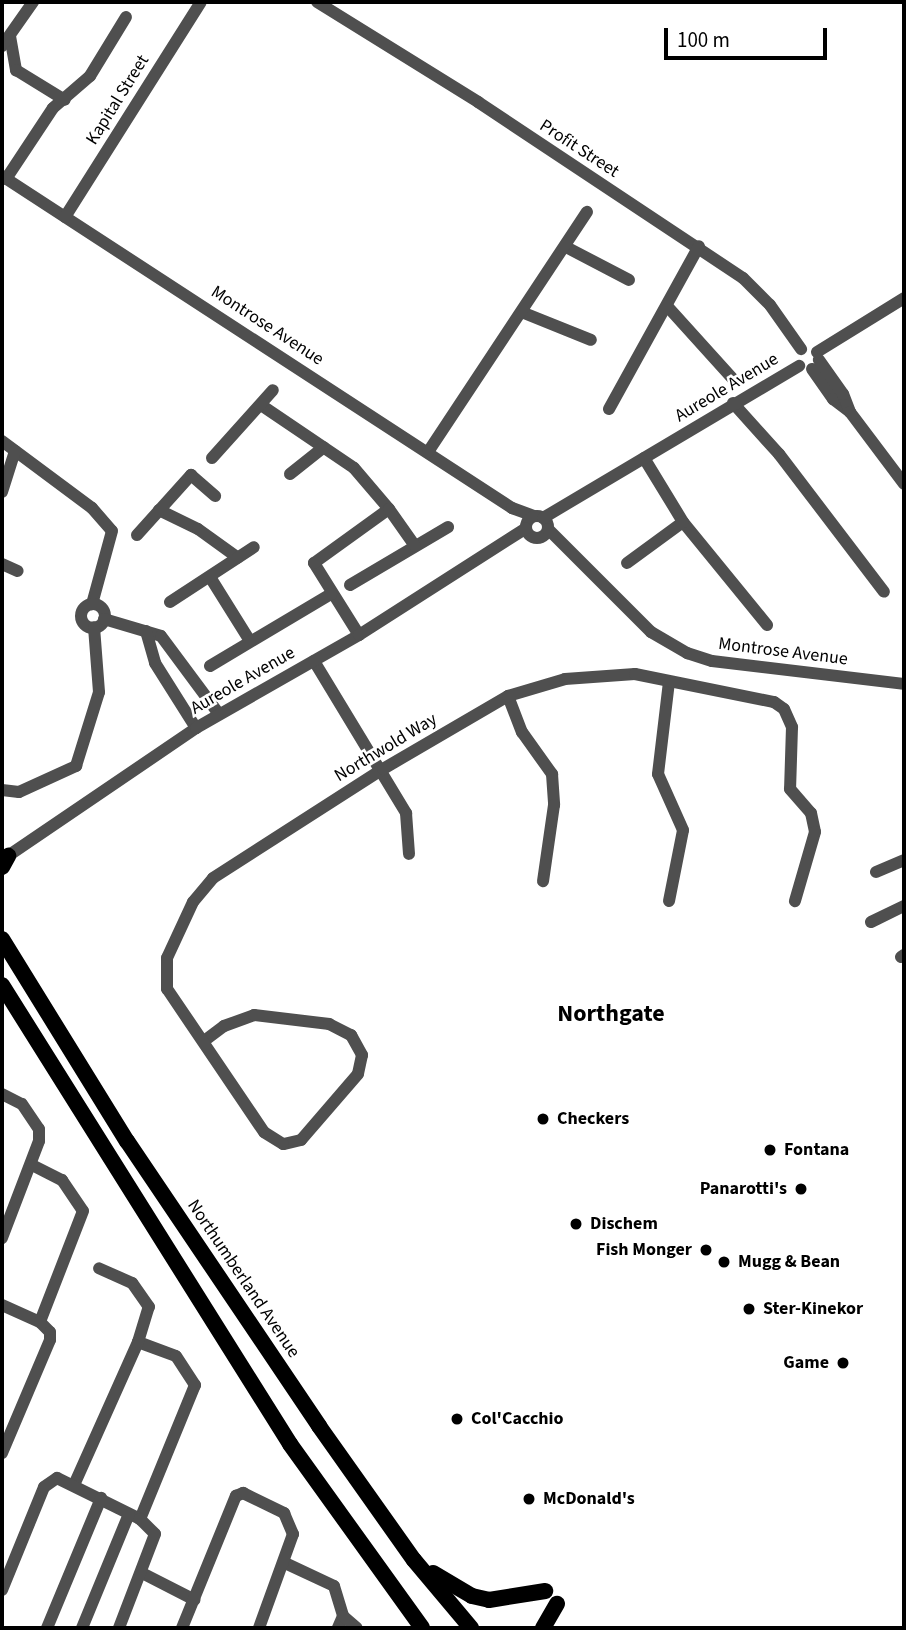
<!DOCTYPE html>
<html>
<head>
<meta charset="utf-8">
<style>
  body { margin:0 }
  #map { position:relative; width:906px; height:1630px; overflow:hidden; background:#fff; font-family:"Source Sans 3",sans-serif }
  div>[style] { position:absolute }
  .minor>* { height:12px; margin:-6px; padding:0 6px; transform-origin:6px; border-radius:6px; background:#4f4f4f }
  .minor>.ring { margin:-6px; padding:0; box-sizing:content-box; background:none; border:12px solid #4f4f4f; border-radius:50% }
  .major>* { height:16px; margin:-8px; padding:0 8px; transform-origin:8px; border-radius:8px; background:#000 }
  .dots>* { width:19px; height:19px; translate:-50% -50%; box-sizing:border-box; border:4px solid #fff; border-radius:50% }
  span { translate:-50% -50%; white-space:nowrap; text-align:center; line-height:1.15; -webkit-text-stroke:5px #fff; paint-order:stroke }
  .street-label { font-size:18px; color:#000 }
  .poi-label { font-size:18px; color:#000; font-weight:700 }
  .left { translate:0 -50%; text-align:left }
  .right { translate:-100% -50%; text-align:right }
  .district-label { font-size:24px; color:#000; font-weight:700 }
  .frame { position:absolute; inset:0; border:4px solid #000; pointer-events:none }
  .scale { position:absolute; left:664px; top:28px; width:163px; height:32px; box-sizing:border-box; border:4px solid #000; border-top:0; padding-left:9px; font-size:21px; line-height:24px; white-space:nowrap; color:#000; -webkit-text-stroke:5px #fff; paint-order:stroke }
</style>
</head>
<body>
<div id="map">
  <div class="minor">
    <i style="left:317px;top:2px;width:190px;rotate:31.8deg"></i>
    <i style="left:478px;top:102px;width:318px;rotate:33.6deg"></i>
    <i style="left:743px;top:278px;width:38px;rotate:45deg"></i>
    <i style="left:770px;top:305px;width:54px;rotate:54.8deg"></i>
    <i style="left:10px;top:36px;width:35px;rotate:80deg"></i>
    <i style="left:16px;top:70px;width:57px;rotate:31.5deg"></i>
    <i style="left:2px;top:46px;width:54px;rotate:-54.8deg"></i>
    <i style="left:2px;top:176px;width:609px;rotate:33.06deg"></i>
    <i style="left:512px;top:508px;width:23px;rotate:20deg"></i>
    <i style="left:6px;top:179px;width:85px;rotate:-56.5deg"></i>
    <i style="left:53px;top:108px;width:49px;rotate:-40.9deg"></i>
    <i style="left:90px;top:76px;width:69px;rotate:-58.6deg"></i>
    <i style="left:65px;top:217px;width:254px;rotate:-57.7deg"></i>
    <i style="left:566px;top:247px;width:71px;rotate:27.6deg"></i>
    <i style="left:667px;top:306px;width:97px;rotate:47.9deg"></i>
    <i style="left:524px;top:313px;width:72px;rotate:21.9deg"></i>
    <i style="left:817px;top:352px;width:102px;rotate:-31.8deg"></i>
    <i style="left:812px;top:369px;width:37px;rotate:55deg"></i>
    <i style="left:833px;top:399px;width:21px;rotate:37deg"></i>
    <i style="left:850px;top:412px;width:19px;rotate:-111deg"></i>
    <i style="left:843px;top:394px;width:42px;rotate:-125.2deg"></i>
    <i style="left:733px;top:403px;width:69px;rotate:48deg"></i>
    <i style="left:779px;top:454px;width:173px;rotate:52.7deg"></i>
    <i style="left:261px;top:405px;width:112px;rotate:34.1deg"></i>
    <i style="left:354px;top:468px;width:54px;rotate:49.5deg"></i>
    <i style="left:609px;top:409px;width:186px;rotate:-61.1deg"></i>
    <i style="left:850px;top:412px;width:90px;rotate:53.1deg"></i>
    <i style="left:2px;top:441px;width:112px;rotate:36.7deg"></i>
    <i style="left:92px;top:508px;width:30px;rotate:49deg"></i>
    <i style="left:112px;top:531px;width:76px;rotate:105.3deg"></i>
    <i style="left:428px;top:452px;width:288px;rotate:-56.5deg"></i>
    <i style="left:212px;top:458px;width:91px;rotate:-48.1deg"></i>
    <i style="left:644px;top:458px;width:75px;rotate:58.6deg"></i>
    <i style="left:683px;top:522px;width:133px;rotate:50.8deg"></i>
    <i style="left:290px;top:474px;width:43px;rotate:-38.5deg"></i>
    <i style="left:2px;top:492px;width:43px;rotate:-72.4deg"></i>
    <i style="left:159px;top:510px;width:43px;rotate:26deg"></i>
    <i style="left:198px;top:529px;width:49px;rotate:35.9deg"></i>
    <i class="ring" style="left:526px;top:516px;width:10px;height:10px"></i>
    <i style="left:543px;top:518px;width:298px;rotate:-30.7deg"></i>
    <i style="left:548px;top:529px;width:146px;rotate:45deg"></i>
    <i style="left:651px;top:632px;width:42px;rotate:30.3deg"></i>
    <i style="left:687px;top:653px;width:26px;rotate:18deg"></i>
    <i style="left:712px;top:661px;width:193px;rotate:6.8deg"></i>
    <i style="left:137px;top:535px;width:81px;rotate:-48deg"></i>
    <i style="left:191px;top:475px;width:32px;rotate:41deg"></i>
    <i style="left:627px;top:563px;width:69px;rotate:-36.2deg"></i>
    <i style="left:2px;top:564px;width:17px;rotate:24deg"></i>
    <i style="left:210px;top:577px;width:75px;rotate:58deg"></i>
    <i style="left:350px;top:585px;width:114px;rotate:-30.6deg"></i>
    <i style="left:170px;top:602px;width:100px;rotate:-33.2deg"></i>
    <i class="ring" style="left:81px;top:604px;width:12px;height:12px"></i>
    <i style="left:104px;top:619px;width:59px;rotate:16.6deg"></i>
    <i style="left:161px;top:636px;width:97px;rotate:53.4deg"></i>
    <i style="left:146px;top:631px;width:33px;rotate:74deg"></i>
    <i style="left:155px;top:663px;width:77px;rotate:57.8deg"></i>
    <i style="left:359px;top:635px;width:85px;rotate:-122deg"></i>
    <i style="left:314px;top:563px;width:92px;rotate:-35.8deg"></i>
    <i style="left:389px;top:509px;width:45px;rotate:54.9deg"></i>
    <i style="left:314px;top:661px;width:178px;rotate:58.8deg"></i>
    <i style="left:406px;top:813px;width:41px;rotate:85.8deg"></i>
    <i style="left:210px;top:666px;width:141px;rotate:-30.8deg"></i>
    <i style="left:508px;top:696px;width:39px;rotate:69deg"></i>
    <i style="left:522px;top:732px;width:52px;rotate:54.5deg"></i>
    <i style="left:552px;top:774px;width:31px;rotate:86deg"></i>
    <i style="left:554px;top:805px;width:77px;rotate:98.2deg"></i>
    <i style="left:2px;top:790px;width:17px;rotate:7deg"></i>
    <i style="left:19px;top:792px;width:63px;rotate:-24.5deg"></i>
    <i style="left:76px;top:766px;width:77px;rotate:-72.7deg"></i>
    <i style="left:99px;top:692px;width:65px;rotate:-94.4deg"></i>
    <i style="left:2px;top:860px;width:235px;rotate:-34.2deg"></i>
    <i style="left:196px;top:728px;width:188px;rotate:-29.7deg"></i>
    <i style="left:359px;top:635px;width:198px;rotate:-32.6deg"></i>
    <i style="left:876px;top:872px;width:30px;rotate:-23deg"></i>
    <i style="left:669px;top:901px;width:72px;rotate:-78.8deg"></i>
    <i style="left:683px;top:830px;width:61px;rotate:-114.1deg"></i>
    <i style="left:658px;top:774px;width:93px;rotate:-83.2deg"></i>
    <i style="left:871px;top:922px;width:37px;rotate:-26deg"></i>
    <i style="left:901px;top:957px;width:4px;rotate:-34deg"></i>
    <i style="left:204px;top:1041px;width:25px;rotate:-37deg"></i>
    <i style="left:224px;top:1026px;width:32px;rotate:-20deg"></i>
    <i style="left:254px;top:1015px;width:76px;rotate:6.8deg"></i>
    <i style="left:329px;top:1024px;width:25px;rotate:27deg"></i>
    <i style="left:351px;top:1035px;width:23px;rotate:61deg"></i>
    <i style="left:362px;top:1055px;width:19px;rotate:102deg"></i>
    <i style="left:358px;top:1074px;width:87px;rotate:130.8deg"></i>
    <i style="left:301px;top:1140px;width:18px;rotate:167deg"></i>
    <i style="left:283px;top:1144px;width:22px;rotate:-148deg"></i>
    <i style="left:264px;top:1132px;width:173px;rotate:-124.1deg"></i>
    <i style="left:167px;top:989px;width:31px;rotate:-90deg"></i>
    <i style="left:167px;top:958px;width:62px;rotate:-65.1deg"></i>
    <i style="left:193px;top:902px;width:31px;rotate:-50deg"></i>
    <i style="left:213px;top:878px;width:202px;rotate:-32.7deg"></i>
    <i style="left:383px;top:769px;width:145px;rotate:-30.3deg"></i>
    <i style="left:508px;top:696px;width:59px;rotate:-16.6deg"></i>
    <i style="left:565px;top:679px;width:70px;rotate:-4.1deg"></i>
    <i style="left:635px;top:674px;width:142px;rotate:11.4deg"></i>
    <i style="left:774px;top:702px;width:12px;rotate:35deg"></i>
    <i style="left:784px;top:709px;width:20px;rotate:66deg"></i>
    <i style="left:792px;top:727px;width:62px;rotate:91.8deg"></i>
    <i style="left:790px;top:789px;width:32px;rotate:49deg"></i>
    <i style="left:811px;top:813px;width:19px;rotate:78deg"></i>
    <i style="left:815px;top:832px;width:72px;rotate:106.2deg"></i>
    <i style="left:2px;top:1094px;width:22px;rotate:27deg"></i>
    <i style="left:22px;top:1104px;width:30px;rotate:56deg"></i>
    <i style="left:39px;top:1129px;width:12px;rotate:90deg"></i>
    <i style="left:39px;top:1141px;width:104px;rotate:110.9deg"></i>
    <i style="left:32px;top:1165px;width:34px;rotate:27deg"></i>
    <i style="left:62px;top:1180px;width:37px;rotate:56deg"></i>
    <i style="left:83px;top:1211px;width:119px;rotate:111.2deg"></i>
    <i style="left:2px;top:1305px;width:42px;rotate:24.1deg"></i>
    <i style="left:40px;top:1322px;width:14px;rotate:45deg"></i>
    <i style="left:50px;top:1332px;width:8px;rotate:90deg"></i>
    <i style="left:50px;top:1340px;width:123px;rotate:113deg"></i>
    <i style="left:138px;top:1342px;width:40px;rotate:20.2deg"></i>
    <i style="left:176px;top:1356px;width:35px;rotate:57deg"></i>
    <i style="left:195px;top:1385px;width:145px;rotate:112.3deg"></i>
    <i style="left:74px;top:1485px;width:157px;rotate:-65.9deg"></i>
    <i style="left:138px;top:1342px;width:37px;rotate:-73deg"></i>
    <i style="left:149px;top:1307px;width:29px;rotate:-125deg"></i>
    <i style="left:132px;top:1283px;width:36px;rotate:-156deg"></i>
    <i style="left:285px;top:1563px;width:54px;rotate:25.1deg"></i>
    <i style="left:334px;top:1586px;width:31px;rotate:73deg"></i>
    <i style="left:343px;top:1616px;width:13px;rotate:113deg"></i>
    <i style="left:142px;top:1573px;width:59px;rotate:27deg"></i>
    <i style="left:2px;top:1590px;width:111px;rotate:-67.8deg"></i>
    <i style="left:44px;top:1487px;width:16px;rotate:-35deg"></i>
    <i style="left:57px;top:1478px;width:93px;rotate:26.3deg"></i>
    <i style="left:140px;top:1519px;width:21px;rotate:45deg"></i>
    <i style="left:155px;top:1534px;width:101px;rotate:111deg"></i>
    <i style="left:343px;top:1616px;width:18px;rotate:41deg"></i>
    <i style="left:47px;top:1628px;width:141px;rotate:-67.4deg"></i>
    <i style="left:82px;top:1628px;width:123px;rotate:-67.6deg"></i>
    <i style="left:182px;top:1628px;width:143px;rotate:-67.8deg"></i>
    <i style="left:236px;top:1496px;width:8px;rotate:-23deg"></i>
    <i style="left:243px;top:1493px;width:46px;rotate:26deg"></i>
    <i style="left:284px;top:1513px;width:23px;rotate:67deg"></i>
    <i style="left:293px;top:1534px;width:100px;rotate:109.9deg"></i>
  </div>
  <div class="major">
    <i style="left:2px;top:867px;width:13px;rotate:-61deg"></i>
    <i style="left:2px;top:939px;width:238px;rotate:58.3deg"></i>
    <i style="left:127px;top:1141px;width:344px;rotate:56deg"></i>
    <i style="left:319px;top:1426px;width:164px;rotate:54.7deg"></i>
    <i style="left:414px;top:1560px;width:89px;rotate:50deg"></i>
    <i style="left:2px;top:985px;width:542px;rotate:57.89deg"></i>
    <i style="left:290px;top:1444px;width:226px;rotate:54.3deg"></i>
    <i style="left:433px;top:1573px;width:45px;rotate:30.5deg"></i>
    <i style="left:472px;top:1596px;width:17px;rotate:13deg"></i>
    <i style="left:489px;top:1600px;width:57px;rotate:-9.1deg"></i>
    <i style="left:543px;top:1628px;width:28px;rotate:-60deg"></i>
  </div>
  <div class="dots">
    <i style="left:543px;top:1119px;background:#000"></i>
    <i style="left:770px;top:1150px;background:#000"></i>
    <i style="left:801px;top:1189px;background:#000"></i>
    <i style="left:576px;top:1224px;background:#000"></i>
    <i style="left:706px;top:1250px;background:#000"></i>
    <i style="left:724px;top:1262px;background:#000"></i>
    <i style="left:749px;top:1309px;background:#000"></i>
    <i style="left:843px;top:1363px;background:#000"></i>
    <i style="left:457px;top:1419px;background:#000"></i>
    <i style="left:529px;top:1499px;background:#000"></i>
  </div>
  <div class="street-label">
    <span style="left:118px;top:100px;rotate:-58deg">Kapital Street</span>
    <span style="left:579px;top:149px;rotate:33deg">Profit Street</span>
    <span style="left:267px;top:326px;rotate:33deg">Montrose Avenue</span>
    <span style="left:727px;top:388px;rotate:-31deg">Aureole Avenue</span>
    <span style="left:783px;top:652px;rotate:7deg">Montrose Avenue</span>
    <span style="left:243px;top:681px;rotate:-30deg">Aureole Avenue</span>
    <span style="left:386px;top:748px;rotate:-31deg">Northwold Way</span>
    <span style="left:243px;top:1279px;rotate:56deg">Northumberland Avenue</span>
  </div>
  <div class="poi-label">
    <span class="left" style="left:557px;top:1119px">Checkers</span>
    <span class="left" style="left:784px;top:1150px">Fontana</span>
    <span class="right" style="left:787px;top:1189px">Panarotti's</span>
    <span class="left" style="left:590px;top:1224px">Dischem</span>
    <span class="right" style="left:692px;top:1250px">Fish Monger</span>
    <span class="left" style="left:738px;top:1262px">Mugg &amp; Bean</span>
    <span class="left" style="left:763px;top:1309px">Ster-Kinekor</span>
    <span class="right" style="left:829px;top:1363px">Game</span>
    <span class="left" style="left:471px;top:1419px">Col'Cacchio</span>
    <span class="left" style="left:543px;top:1499px">McDonald's</span>
  </div>
  <div class="district-label">
    <span style="left:611px;top:1014px">Northgate</span>
  </div>
  <div class="frame"></div>
  <div class="scale">100 m</div>
</div>
</body>
</html>
